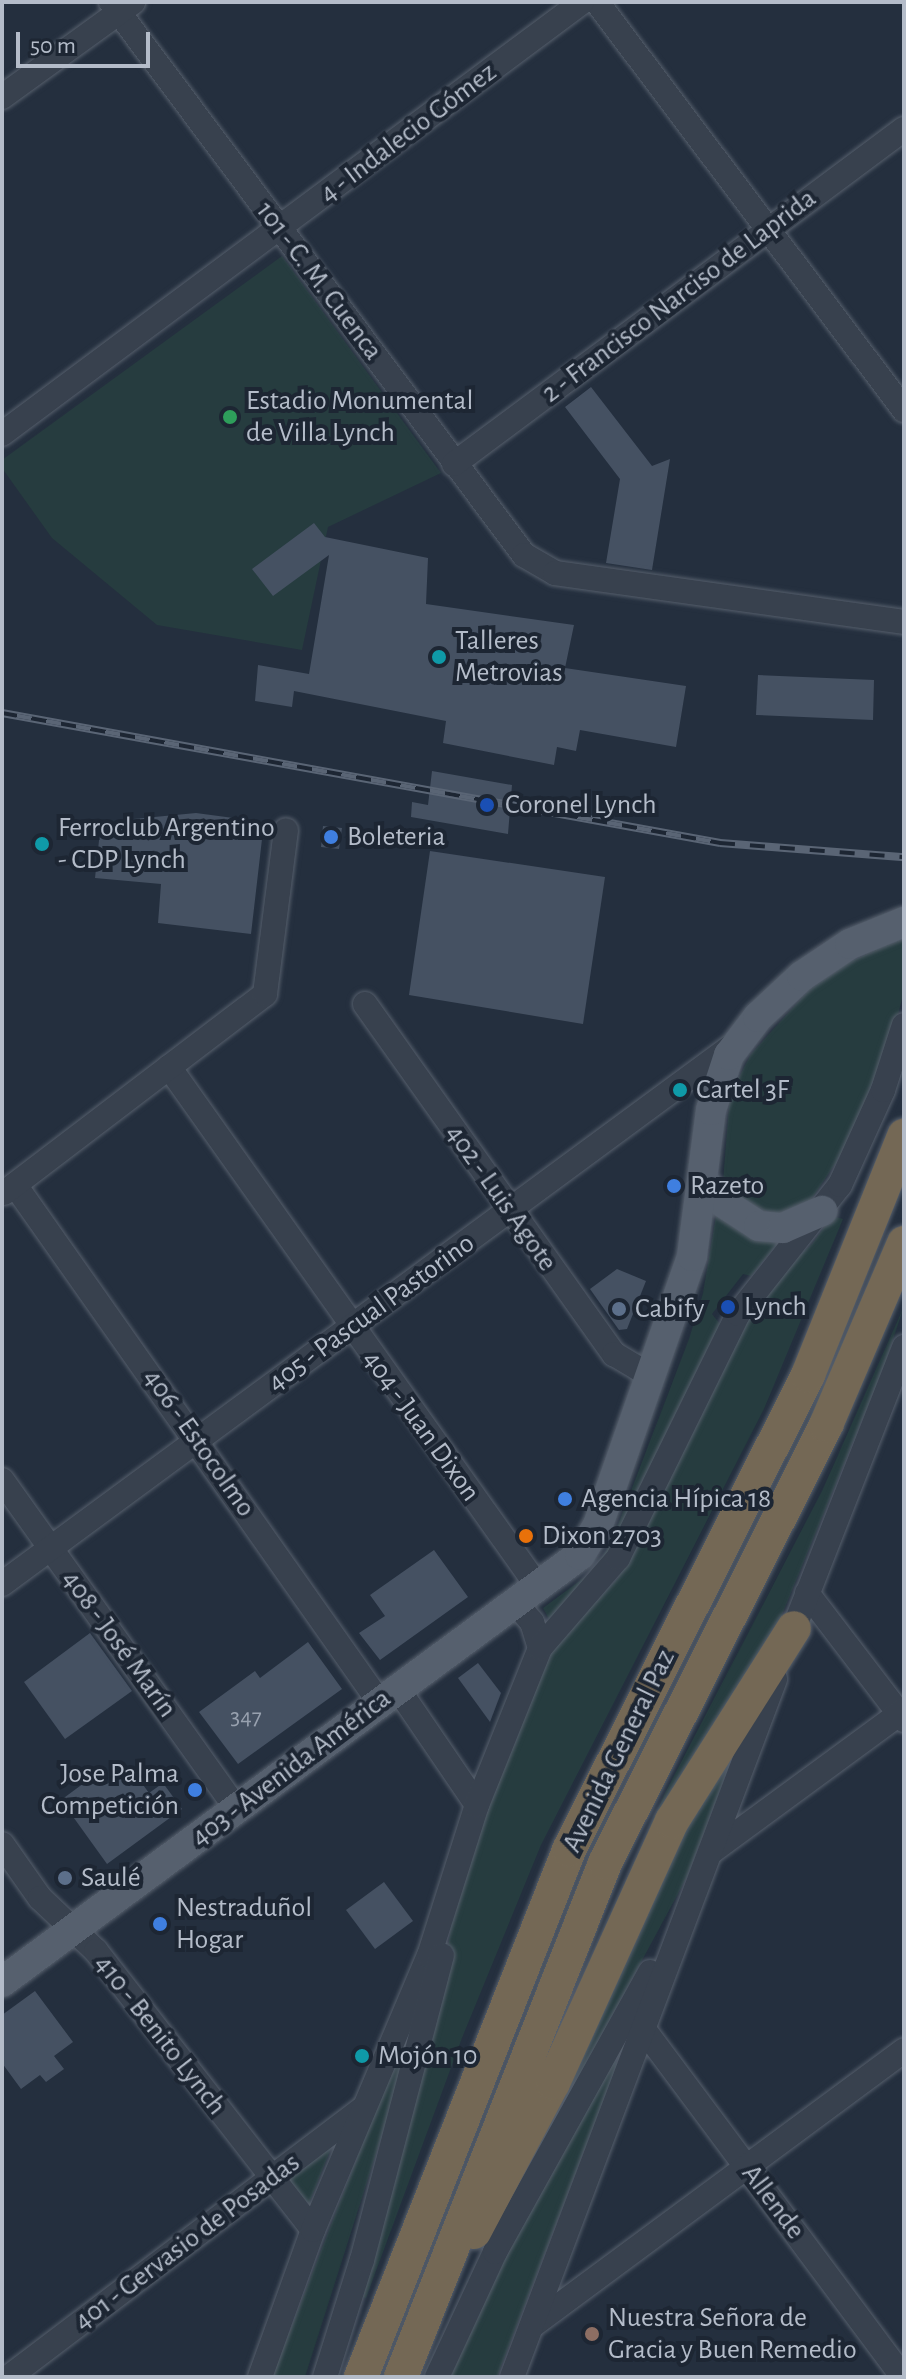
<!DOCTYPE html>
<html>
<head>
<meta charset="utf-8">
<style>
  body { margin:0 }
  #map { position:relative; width:906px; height:2379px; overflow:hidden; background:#242f3e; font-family:"Alegreya Sans",sans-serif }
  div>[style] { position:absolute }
  .green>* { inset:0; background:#263c3f }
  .building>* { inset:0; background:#455162 }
  .roads { filter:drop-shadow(0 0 2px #565f6c) drop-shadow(0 0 2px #565f6c) }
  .minor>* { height:24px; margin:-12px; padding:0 12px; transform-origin:12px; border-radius:12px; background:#38414e }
  .major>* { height:30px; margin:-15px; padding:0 15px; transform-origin:15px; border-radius:15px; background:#56606e }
  .highway>* { height:34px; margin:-17px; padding:0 17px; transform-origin:17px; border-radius:17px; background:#746855 }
  .rail>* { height:8px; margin-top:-4px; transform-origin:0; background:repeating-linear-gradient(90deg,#1d2633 0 15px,#5a6575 0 30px); box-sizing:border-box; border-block:2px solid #5a6575 }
  .dots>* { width:22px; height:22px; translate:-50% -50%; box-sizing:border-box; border:4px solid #1d2633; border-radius:50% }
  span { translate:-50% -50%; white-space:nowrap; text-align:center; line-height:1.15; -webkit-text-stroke:8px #1d2633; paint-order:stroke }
  .number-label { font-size:24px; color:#98a1af }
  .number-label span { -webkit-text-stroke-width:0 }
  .street-label { font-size:28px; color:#b4bcc9 }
  .poi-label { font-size:28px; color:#b4bcc9 }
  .left { translate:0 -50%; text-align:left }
  .right { translate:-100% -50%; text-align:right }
  .frame { position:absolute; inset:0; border:4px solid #b4bcc9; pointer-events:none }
  .scale { position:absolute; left:16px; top:32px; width:134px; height:36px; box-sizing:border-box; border:4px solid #b4bcc9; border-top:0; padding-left:10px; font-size:24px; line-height:28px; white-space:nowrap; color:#b4bcc9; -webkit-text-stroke:6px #1d2633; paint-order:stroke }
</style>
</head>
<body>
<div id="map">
  <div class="green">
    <i style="clip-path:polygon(282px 256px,441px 473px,328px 527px,302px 650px,157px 625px,52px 538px,2px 468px,2px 460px)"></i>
    <i style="clip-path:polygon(904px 937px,904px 991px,898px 1015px,850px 1142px,808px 1204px,794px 1213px,765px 1215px,723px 1181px,730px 1095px,751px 1054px,808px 991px,847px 963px)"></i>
    <i style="clip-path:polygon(717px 1210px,781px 1239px,751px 1276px,743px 1274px,712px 1314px,720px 1324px,616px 1544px,595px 1576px,549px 1619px,543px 1608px,593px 1571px,611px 1543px,689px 1339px,703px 1293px)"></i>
    <i style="clip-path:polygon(832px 1216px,843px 1219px,764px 1409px,541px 1845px,462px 2038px,366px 2298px,360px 2296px,446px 1963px,457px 1881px,538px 1663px,618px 1578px,745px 1325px,782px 1271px,812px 1244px)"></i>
    <i style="clip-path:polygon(904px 1306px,885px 1364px,763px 1661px,549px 2054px,665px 1793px,822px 1491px)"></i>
    <i style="clip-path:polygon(741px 1735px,687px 1877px,470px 2279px,686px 1809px)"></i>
    <i style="clip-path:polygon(400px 2047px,408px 2053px,305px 2377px,272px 2377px)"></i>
    <i style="clip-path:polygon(608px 2060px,618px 2063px,497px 2377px,451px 2377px,492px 2284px)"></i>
    <i style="clip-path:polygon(331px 2148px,309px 2204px,285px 2178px)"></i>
  </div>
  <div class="building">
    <i style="clip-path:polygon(591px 387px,652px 466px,670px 459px,652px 570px,606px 563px,620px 479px,565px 407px)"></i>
    <i style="clip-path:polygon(314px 523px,325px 537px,428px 558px,426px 604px,574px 625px,565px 668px,686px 686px,676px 747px,580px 730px,576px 751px,557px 747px,554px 765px,443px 743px,446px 721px,294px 691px,292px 707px,255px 701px,258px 665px,309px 674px,329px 555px,273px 596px,252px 569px)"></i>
    <i style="clip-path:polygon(758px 675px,874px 680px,873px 720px,756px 715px)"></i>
    <i style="clip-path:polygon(432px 771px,512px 785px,508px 834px,411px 817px,412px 802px,428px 805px)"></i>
    <i style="clip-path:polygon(196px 813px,264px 822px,251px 934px,158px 923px,161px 884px,95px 878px,100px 831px,123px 820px)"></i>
    <i style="clip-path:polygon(323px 826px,342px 828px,339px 849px,321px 847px)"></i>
    <i style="clip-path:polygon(430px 851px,605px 877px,583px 1024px,409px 995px)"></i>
    <i style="clip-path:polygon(617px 1269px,646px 1281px,627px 1329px,619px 1330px,590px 1289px)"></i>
    <i style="clip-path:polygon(434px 1550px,468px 1597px,380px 1660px,359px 1633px,385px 1616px,370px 1595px)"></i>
    <i style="clip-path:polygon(90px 1633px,132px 1691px,65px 1739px,24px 1682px)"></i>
    <i style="clip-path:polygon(308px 1642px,342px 1689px,238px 1764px,199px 1712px,255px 1671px,260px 1678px)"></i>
    <i style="clip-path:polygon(478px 1663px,501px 1693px,490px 1722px,458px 1678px)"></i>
    <i style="clip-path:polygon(130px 1767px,149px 1793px,163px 1783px,182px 1809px,107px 1864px,61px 1800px,99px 1772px,107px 1784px)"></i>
    <i style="clip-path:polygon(384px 1882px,413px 1921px,375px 1949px,346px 1910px)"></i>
    <i style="clip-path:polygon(35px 1991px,73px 2042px,54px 2056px,64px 2069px,46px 2082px,40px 2075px,21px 2089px,2px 2063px,2px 2015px)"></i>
  </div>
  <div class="roads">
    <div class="minor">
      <i style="left:111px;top:2px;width:690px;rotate:53.25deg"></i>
      <i style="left:524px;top:555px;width:36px;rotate:30deg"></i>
      <i style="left:555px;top:573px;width:352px;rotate:8deg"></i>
      <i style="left:597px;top:2px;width:511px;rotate:53.04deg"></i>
      <i style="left:2px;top:97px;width:162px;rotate:-35.9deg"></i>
      <i style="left:2px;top:434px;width:723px;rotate:-36.68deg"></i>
      <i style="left:454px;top:464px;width:561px;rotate:-36.67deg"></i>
      <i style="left:365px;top:1004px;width:430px;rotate:54.6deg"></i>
      <i style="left:614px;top:1354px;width:43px;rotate:30.7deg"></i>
      <i style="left:169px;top:1067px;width:638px;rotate:54.64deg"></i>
      <i style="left:15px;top:1185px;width:634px;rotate:54.83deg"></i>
      <i style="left:4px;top:1193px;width:328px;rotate:-37.3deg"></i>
      <i style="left:265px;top:994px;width:165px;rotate:-82.7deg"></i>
      <i style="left:2px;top:1480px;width:404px;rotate:54.5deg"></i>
      <i style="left:2px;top:1584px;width:912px;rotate:-36.39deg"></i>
      <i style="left:807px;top:1593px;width:160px;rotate:52.6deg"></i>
      <i style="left:515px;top:1602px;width:26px;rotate:50deg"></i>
      <i style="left:532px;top:1622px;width:27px;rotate:73deg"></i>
      <i style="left:789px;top:1641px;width:316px;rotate:-68.6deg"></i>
      <i style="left:398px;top:1689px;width:140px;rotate:55.7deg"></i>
      <i style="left:2px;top:1844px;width:66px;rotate:54.9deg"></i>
      <i style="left:40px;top:1898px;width:77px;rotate:43.4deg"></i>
      <i style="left:96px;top:1951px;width:353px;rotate:52.1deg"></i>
      <i style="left:711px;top:1852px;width:240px;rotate:-36.3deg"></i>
      <i style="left:642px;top:2027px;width:437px;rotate:53.3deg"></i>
      <i style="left:533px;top:2325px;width:462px;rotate:-36.5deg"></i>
      <i style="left:9px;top:2377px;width:445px;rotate:-37.2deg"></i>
      <i style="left:260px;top:2377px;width:156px;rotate:-70.2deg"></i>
      <i style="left:313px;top:2230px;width:298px;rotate:-67.1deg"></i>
      <i style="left:429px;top:1956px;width:158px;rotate:-72.4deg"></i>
      <i style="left:477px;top:1805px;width:169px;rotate:-68.1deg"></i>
      <i style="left:540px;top:1648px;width:119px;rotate:-49.1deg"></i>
      <i style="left:618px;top:1558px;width:272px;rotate:-63.8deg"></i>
      <i style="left:738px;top:1314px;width:164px;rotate:-51.7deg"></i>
      <i style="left:840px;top:1185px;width:104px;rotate:-65.6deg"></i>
      <i style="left:883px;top:1090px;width:68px;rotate:-72.1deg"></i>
      <i style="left:325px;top:2377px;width:123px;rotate:-72.5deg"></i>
      <i style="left:362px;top:2260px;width:315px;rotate:-75.3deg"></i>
      <i style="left:437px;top:2377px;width:138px;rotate:-65.1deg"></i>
      <i style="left:495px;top:2252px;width:320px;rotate:-61deg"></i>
      <i style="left:512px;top:2377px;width:746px;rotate:-69.35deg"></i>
    </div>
    <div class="major">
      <i style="left:703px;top:1181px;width:28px;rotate:48deg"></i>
      <i style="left:722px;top:1202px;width:44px;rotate:33deg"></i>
      <i style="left:759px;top:1226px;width:24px;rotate:5deg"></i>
      <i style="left:783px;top:1228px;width:43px;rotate:-23.6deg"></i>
      <i style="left:2px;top:1982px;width:719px;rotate:-36.46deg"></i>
      <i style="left:580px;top:1555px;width:35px;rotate:-59deg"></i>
      <i style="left:598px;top:1525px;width:285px;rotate:-70.7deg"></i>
      <i style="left:692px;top:1256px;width:147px;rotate:-82.6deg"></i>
      <i style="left:711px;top:1110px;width:58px;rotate:-71.9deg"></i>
      <i style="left:729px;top:1055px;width:48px;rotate:-52.7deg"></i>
      <i style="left:758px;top:1017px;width:60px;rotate:-43deg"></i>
      <i style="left:802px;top:976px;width:58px;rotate:-33.7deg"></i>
      <i style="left:850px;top:944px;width:58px;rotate:-22.2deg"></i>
    </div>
    <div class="highway">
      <i style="left:474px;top:2232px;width:169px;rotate:-62.1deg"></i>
      <i style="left:553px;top:2083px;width:288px;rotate:-65.6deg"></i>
      <i style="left:672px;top:1821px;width:228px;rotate:-57.7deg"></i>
      <i style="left:361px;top:2377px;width:567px;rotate:-68.46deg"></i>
      <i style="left:569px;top:1850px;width:532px;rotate:-63.29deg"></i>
      <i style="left:808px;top:1375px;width:258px;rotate:-68.1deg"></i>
      <i style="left:401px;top:2377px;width:553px;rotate:-68.35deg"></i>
      <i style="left:605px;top:1863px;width:491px;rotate:-63.2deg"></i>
      <i style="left:826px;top:1425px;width:198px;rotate:-66.8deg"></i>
    </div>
  </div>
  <div class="rail">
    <i style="left:2px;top:713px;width:730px;rotate:10.26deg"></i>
    <i style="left:720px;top:843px;width:185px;rotate:4.4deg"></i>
  </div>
  <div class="dots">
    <i style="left:230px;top:417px;background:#2e9e5b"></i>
    <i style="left:439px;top:657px;background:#0f9aa8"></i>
    <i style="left:487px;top:805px;background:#1a4fb4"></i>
    <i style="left:331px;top:837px;background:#3f7fe0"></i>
    <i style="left:42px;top:844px;background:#0f9aa8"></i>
    <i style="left:680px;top:1090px;background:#0f9aa8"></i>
    <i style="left:674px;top:1186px;background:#3f7fe0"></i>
    <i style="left:728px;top:1307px;background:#1a4fb4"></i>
    <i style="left:619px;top:1309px;background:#5c6f8a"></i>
    <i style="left:565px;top:1499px;background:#3f7fe0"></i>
    <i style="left:526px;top:1536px;background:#e8710a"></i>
    <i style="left:195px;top:1790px;background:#3f7fe0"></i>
    <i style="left:65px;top:1878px;background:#5c6f8a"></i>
    <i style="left:160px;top:1924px;background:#3f7fe0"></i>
    <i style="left:362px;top:2056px;background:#0f9aa8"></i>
    <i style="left:592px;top:2334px;background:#8d6e63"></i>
  </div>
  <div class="number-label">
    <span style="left:246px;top:1718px">347</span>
  </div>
  <div class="street-label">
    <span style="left:408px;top:133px;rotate:-37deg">4 - Indalecio Gómez</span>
    <span style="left:319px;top:281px;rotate:53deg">101 - C. M. Cuenca</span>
    <span style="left:679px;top:296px;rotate:-37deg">2 - Francisco Narciso de Laprida</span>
    <span style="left:501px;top:1198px;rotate:55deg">402 - Luis Agote</span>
    <span style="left:371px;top:1313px;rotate:-36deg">405 - Pascual Pastorino</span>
    <span style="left:421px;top:1426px;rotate:54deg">404 - Juan Dixon</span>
    <span style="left:199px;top:1443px;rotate:55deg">406 - Estocolmo</span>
    <span style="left:119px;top:1644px;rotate:54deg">408 - José Marín</span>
    <span style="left:619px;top:1751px;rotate:-64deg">Avenida General Paz</span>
    <span style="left:291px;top:1768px;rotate:-37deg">403 - Avenida América</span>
    <span style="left:160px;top:2035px;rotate:52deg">410 - Benito Lynch</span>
    <span style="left:773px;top:2202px;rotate:53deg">Allende</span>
    <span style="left:187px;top:2242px;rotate:-37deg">401 - Gervasio de Posadas</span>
  </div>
  <div class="poi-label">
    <span class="left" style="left:246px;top:417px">Estadio Monumental<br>de Villa Lynch</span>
    <span class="left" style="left:455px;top:657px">Talleres<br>Metrovias</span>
    <span class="left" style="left:505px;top:805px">Coronel Lynch</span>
    <span class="left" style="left:58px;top:844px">Ferroclub Argentino<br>- CDP Lynch</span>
    <span class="left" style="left:347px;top:837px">Boleteria</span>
    <span class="left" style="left:696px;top:1090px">Cartel 3F</span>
    <span class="left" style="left:690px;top:1186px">Razeto</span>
    <span class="left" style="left:744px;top:1307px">Lynch</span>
    <span class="left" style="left:635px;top:1309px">Cabify</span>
    <span class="left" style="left:581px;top:1499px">Agencia Hípica 18</span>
    <span class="left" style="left:542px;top:1536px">Dixon 2703</span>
    <span class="right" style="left:179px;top:1790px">Jose Palma<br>Competición</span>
    <span class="left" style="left:81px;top:1878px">Saulé</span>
    <span class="left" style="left:176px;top:1924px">Nestraduñol<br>Hogar</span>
    <span class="left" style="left:378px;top:2056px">Mojón 10</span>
    <span class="left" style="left:608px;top:2334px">Nuestra Señora de<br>Gracia y Buen Remedio</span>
  </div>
  <div class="frame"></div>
  <div class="scale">50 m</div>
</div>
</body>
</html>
